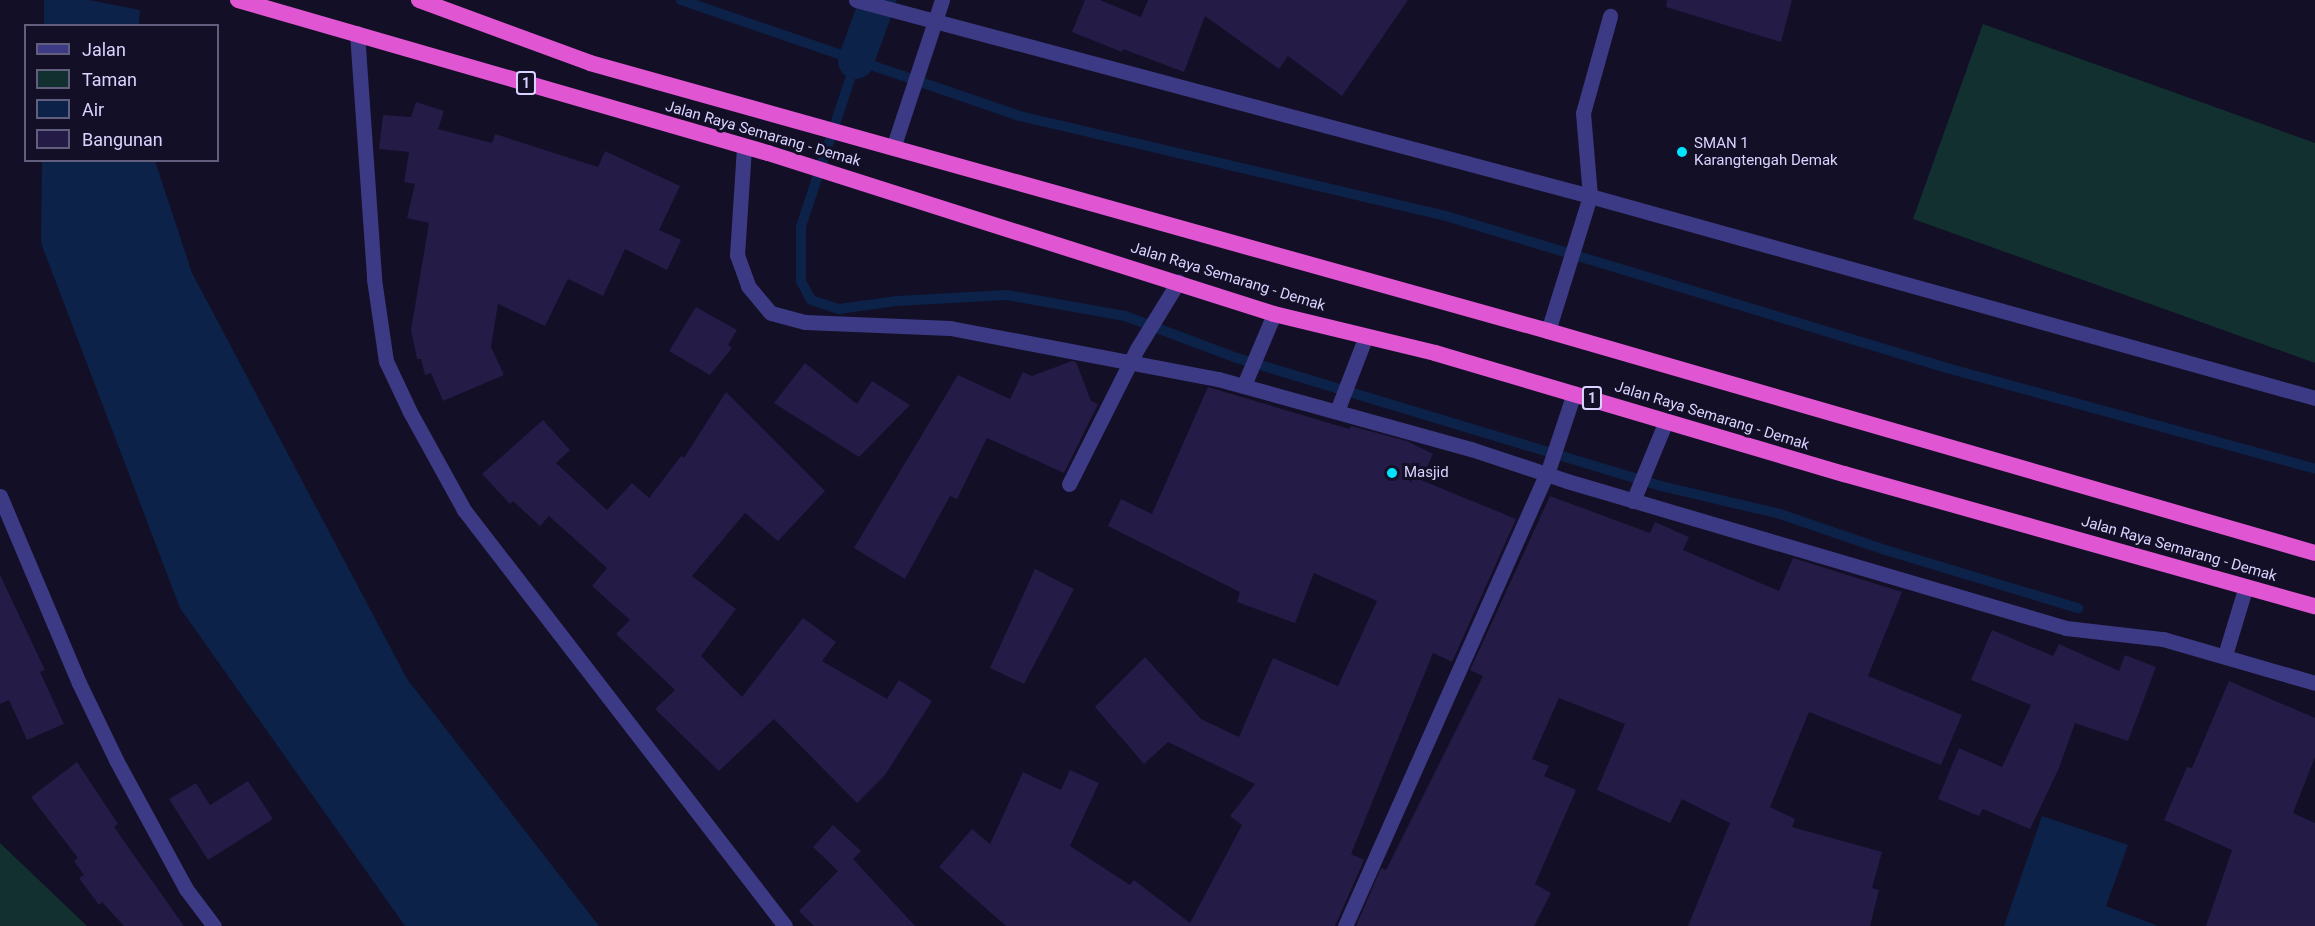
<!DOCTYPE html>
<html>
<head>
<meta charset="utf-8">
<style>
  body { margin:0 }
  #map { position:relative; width:2315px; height:926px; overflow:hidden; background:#130f26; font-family:Roboto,sans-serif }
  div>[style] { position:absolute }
  .green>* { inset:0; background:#12302f }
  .water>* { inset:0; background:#0c2248 }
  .stream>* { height:10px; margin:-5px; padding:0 5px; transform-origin:5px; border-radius:5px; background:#0c2248 }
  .canal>* { height:36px; margin:-18px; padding:0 18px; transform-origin:18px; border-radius:18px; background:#0c2248 }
  .building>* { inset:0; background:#241b47 }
  .minor>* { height:15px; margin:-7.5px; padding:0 7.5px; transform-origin:7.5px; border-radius:7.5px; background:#3d3a85 }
  .tertiary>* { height:15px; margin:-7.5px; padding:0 7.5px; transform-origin:7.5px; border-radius:7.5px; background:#3d3a85 }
  .trunk>* { height:16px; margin:-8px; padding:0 8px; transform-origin:8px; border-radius:8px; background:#e055d1 }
  .dots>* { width:16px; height:16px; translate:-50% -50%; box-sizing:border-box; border:3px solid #130f26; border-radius:50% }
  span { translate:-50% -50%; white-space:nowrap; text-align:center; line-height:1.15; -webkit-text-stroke:6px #130f26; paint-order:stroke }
  .shield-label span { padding:2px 4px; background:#130f26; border:2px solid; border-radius:4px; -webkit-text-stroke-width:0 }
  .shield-label { font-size:14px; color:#d9d4ff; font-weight:700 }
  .street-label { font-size:15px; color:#d9d4ff }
  .poi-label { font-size:15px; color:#d9d4ff }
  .left { translate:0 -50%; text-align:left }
  .legend { position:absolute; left:24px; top:24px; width:195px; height:138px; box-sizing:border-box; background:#130f26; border:2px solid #625e7d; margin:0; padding:8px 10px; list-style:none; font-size:18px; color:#d9d4ff }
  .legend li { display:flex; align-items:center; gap:12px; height:30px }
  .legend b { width:30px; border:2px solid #625e7d }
</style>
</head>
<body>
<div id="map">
  <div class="green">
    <i style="clip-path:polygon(1983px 24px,2315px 143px,2315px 363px,1913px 219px)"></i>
    <i style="clip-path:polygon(0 843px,87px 926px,0 926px)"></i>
  </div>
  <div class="water">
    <i style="clip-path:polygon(44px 0,89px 0,140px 10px,139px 25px,44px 25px)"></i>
    <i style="clip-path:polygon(42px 161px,155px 161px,192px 273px,407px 679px,599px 926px,405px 926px,180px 608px,41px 243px)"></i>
    <i style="clip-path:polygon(2042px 816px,2128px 845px,2106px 906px,2158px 926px,2004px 926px)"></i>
  </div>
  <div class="stream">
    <i style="left:681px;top:0;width:358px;rotate:18.9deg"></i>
    <i style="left:1020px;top:116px;width:438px;rotate:13.2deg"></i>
    <i style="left:1446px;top:216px;width:524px;rotate:16.88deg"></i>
    <i style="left:1947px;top:368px;width:382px;rotate:15.3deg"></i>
    <i style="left:856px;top:61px;width:174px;rotate:108.4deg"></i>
    <i style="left:801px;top:226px;width:55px;rotate:90deg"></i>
    <i style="left:801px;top:281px;width:21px;rotate:62deg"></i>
    <i style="left:811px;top:300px;width:29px;rotate:18deg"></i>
    <i style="left:839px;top:309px;width:59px;rotate:-7.9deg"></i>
    <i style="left:897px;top:301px;width:110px;rotate:-3.1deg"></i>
    <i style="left:1007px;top:295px;width:120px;rotate:10.1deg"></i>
    <i style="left:1125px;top:316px;width:120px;rotate:20.6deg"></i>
    <i style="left:1237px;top:358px;width:443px;rotate:16.8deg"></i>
    <i style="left:1661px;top:486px;width:122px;rotate:13.2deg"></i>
    <i style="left:1780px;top:514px;width:108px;rotate:18.9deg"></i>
    <i style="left:1882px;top:549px;width:205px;rotate:16.8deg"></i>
  </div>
  <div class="canal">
    <i style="left:856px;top:61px;width:65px;rotate:-70.2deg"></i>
  </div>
  <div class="building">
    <i style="clip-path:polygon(1085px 0,1100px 0,1141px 17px,1148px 0,1408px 0,1342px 96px,1288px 56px,1279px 69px,1205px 16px,1184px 72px,1123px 49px,1122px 52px,1072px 32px)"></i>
    <i style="clip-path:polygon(1667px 0,1792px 0,1781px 42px,1666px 7px)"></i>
    <i style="clip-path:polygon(416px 102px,444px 111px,438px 129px,492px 143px,495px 134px,598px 167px,605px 151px,680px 186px,659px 230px,681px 240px,667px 270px,625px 249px,603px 296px,568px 279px,545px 326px,498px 304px,491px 347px,504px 375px,443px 401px,431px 373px,425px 375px,421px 359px,417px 359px,411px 330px,429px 223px,407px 218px,415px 184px,404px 182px,409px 152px,379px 149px,383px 115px,411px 117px)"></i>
    <i style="clip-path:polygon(696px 307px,737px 330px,728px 345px,732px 348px,710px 375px,669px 351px)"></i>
    <i style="clip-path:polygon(1072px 361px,1076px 362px,1091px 401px,1098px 404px,1064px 473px,987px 438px,957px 499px,950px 496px,905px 579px,854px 548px,958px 375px,1010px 399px,1023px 372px,1032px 376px)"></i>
    <i style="clip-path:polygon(805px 363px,857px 404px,872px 381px,910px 405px,859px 457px,774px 403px)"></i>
    <i style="clip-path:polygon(1208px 387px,1349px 429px,1351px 426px,1407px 441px,1433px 454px,1421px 480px,1516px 519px,1452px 662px,1433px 653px,1351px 854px,1364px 860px,1335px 926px,1006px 926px,939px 867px,972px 829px,990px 844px,1023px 772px,1061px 790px,1070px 770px,1099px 783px,1070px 846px,1130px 885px,1134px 880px,1190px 923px,1242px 825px,1230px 816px,1255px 784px,1168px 742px,1144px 764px,1095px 707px,1145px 657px,1201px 719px,1239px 737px,1273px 658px,1338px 686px,1377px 601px,1314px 573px,1295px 623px,1237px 602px,1240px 592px,1108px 526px,1121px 499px,1152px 514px)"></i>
    <i style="clip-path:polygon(726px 392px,825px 491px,778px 541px,745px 513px,692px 576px,736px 609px,701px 656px,742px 697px,803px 618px,836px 642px,822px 661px,887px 699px,899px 680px,932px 701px,885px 775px,857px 803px,774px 719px,719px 771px,655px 709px,675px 690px,616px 634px,630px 620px,592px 586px,607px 568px,549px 516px,540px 526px,513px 501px,510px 504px,482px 474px,543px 420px,570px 450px,556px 463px,607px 510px,632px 483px,649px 498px,681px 456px,684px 458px)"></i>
    <i style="clip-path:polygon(1550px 496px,1650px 533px,1655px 522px,1689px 537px,1683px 550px,1779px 591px,1793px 558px,1902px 592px,1868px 676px,1962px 715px,1941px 765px,1809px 712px,1770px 807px,1795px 819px,1792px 827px,1882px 852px,1872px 888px,1879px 890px,1870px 926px,1688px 926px,1730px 823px,1682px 799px,1670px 823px,1597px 790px,1625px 724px,1559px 698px,1532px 759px,1549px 766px,1544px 776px,1576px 790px,1535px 884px,1551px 893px,1534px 926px,1356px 926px,1381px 868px,1386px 870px,1483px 676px,1470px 670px)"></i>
    <i style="clip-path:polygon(1035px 569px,1074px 589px,1024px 684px,990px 668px)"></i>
    <i style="clip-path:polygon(0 575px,45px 670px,40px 672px,64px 724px,27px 740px,9px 700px,0 704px)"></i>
    <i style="clip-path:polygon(1992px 630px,2053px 656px,2059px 644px,2119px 671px,2125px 655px,2156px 667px,2128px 741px,2075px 723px,2059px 768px,2030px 829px,1983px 809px,1979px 816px,1938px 799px,1959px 748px,2002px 767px,2031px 705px,1971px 680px)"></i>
    <i style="clip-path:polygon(2229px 681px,2315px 718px,2315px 757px,2293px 813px,2315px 823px,2315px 926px,2206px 926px,2232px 850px,2164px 820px,2187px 767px,2192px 768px)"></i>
    <i style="clip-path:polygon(77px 762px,118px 824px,114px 827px,184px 926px,124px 926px,102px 902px,99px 905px,79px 878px,84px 875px,74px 861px,78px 858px,31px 797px)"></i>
    <i style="clip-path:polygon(248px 781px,273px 819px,208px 860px,169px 799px,196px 783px,210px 805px)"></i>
    <i style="clip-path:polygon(833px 825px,861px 851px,853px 859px,915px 926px,814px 926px,799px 911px,838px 871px,813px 847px)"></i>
  </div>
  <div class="minor">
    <i style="left:744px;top:147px;width:108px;rotate:93.7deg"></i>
    <i style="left:737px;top:255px;width:33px;rotate:70deg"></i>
    <i style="left:748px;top:286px;width:35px;rotate:50deg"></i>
    <i style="left:771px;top:313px;width:35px;rotate:15deg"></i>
    <i style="left:805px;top:322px;width:145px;rotate:2.4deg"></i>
    <i style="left:950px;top:328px;width:273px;rotate:10.8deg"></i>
    <i style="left:1218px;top:379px;width:263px;rotate:15.5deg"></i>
    <i style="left:1471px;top:449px;width:101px;rotate:18.4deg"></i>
    <i style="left:1567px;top:481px;width:520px;rotate:16.41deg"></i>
    <i style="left:2066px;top:628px;width:98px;rotate:6.5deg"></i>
    <i style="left:2163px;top:639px;width:158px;rotate:16.1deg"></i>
    <i style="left:893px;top:148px;width:156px;rotate:-71.7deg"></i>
    <i style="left:1548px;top:331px;width:141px;rotate:-72.7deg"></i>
    <i style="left:1590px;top:196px;width:83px;rotate:-94.8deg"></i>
    <i style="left:1583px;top:113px;width:101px;rotate:-74.4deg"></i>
    <i style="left:1244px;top:385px;width:77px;rotate:-67.1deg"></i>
    <i style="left:1337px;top:411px;width:80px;rotate:-68.9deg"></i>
    <i style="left:1069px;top:484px;width:151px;rotate:-63.3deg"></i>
    <i style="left:1137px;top:349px;width:79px;rotate:-58.5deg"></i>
    <i style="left:0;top:496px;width:203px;rotate:67.1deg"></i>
    <i style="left:79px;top:683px;width:85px;rotate:64.3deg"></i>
    <i style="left:116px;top:760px;width:147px;rotate:61.5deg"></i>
    <i style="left:186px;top:889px;width:46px;rotate:52.9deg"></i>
    <i style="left:1633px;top:501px;width:87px;rotate:-67.6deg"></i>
    <i style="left:2225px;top:655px;width:72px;rotate:-73.1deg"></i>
    <i style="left:1345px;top:926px;width:501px;rotate:-65.99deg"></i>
    <i style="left:1549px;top:468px;width:79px;rotate:-71.6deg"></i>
  </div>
  <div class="tertiary">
    <i style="left:856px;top:0;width:760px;rotate:14.95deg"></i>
    <i style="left:1590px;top:196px;width:753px;rotate:15.57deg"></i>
    <i style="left:357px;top:33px;width:247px;rotate:86deg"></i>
    <i style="left:374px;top:279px;width:83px;rotate:81.7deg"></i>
    <i style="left:386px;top:361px;width:56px;rotate:64.8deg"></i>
    <i style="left:410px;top:412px;width:112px;rotate:61.1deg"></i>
    <i style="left:464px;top:510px;width:525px;rotate:52.34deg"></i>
  </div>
  <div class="trunk">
    <i style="left:238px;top:0;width:552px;rotate:16.1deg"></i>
    <i style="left:768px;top:153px;width:531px;rotate:17.65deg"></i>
    <i style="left:1274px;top:314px;width:166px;rotate:13.6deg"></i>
    <i style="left:1435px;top:353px;width:427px;rotate:16.5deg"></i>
    <i style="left:1844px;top:474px;width:489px;rotate:15.7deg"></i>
    <i style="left:419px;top:0;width:182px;rotate:20.2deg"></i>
    <i style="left:590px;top:63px;width:995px;rotate:15.63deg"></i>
    <i style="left:1548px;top:331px;width:798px;rotate:16.14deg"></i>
  </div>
  <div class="dots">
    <i style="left:1682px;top:152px;background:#00e5ff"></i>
    <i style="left:1392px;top:473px;background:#00e5ff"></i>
  </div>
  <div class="shield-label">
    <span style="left:526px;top:83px">1</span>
    <span style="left:1592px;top:398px">1</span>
  </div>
  <div class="street-label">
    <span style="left:763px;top:134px;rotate:16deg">Jalan Raya Semarang - Demak</span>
    <span style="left:1228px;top:277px;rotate:17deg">Jalan Raya Semarang - Demak</span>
    <span style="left:1712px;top:416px;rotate:17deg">Jalan Raya Semarang - Demak</span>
    <span style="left:2179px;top:549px;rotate:16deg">Jalan Raya Semarang - Demak</span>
  </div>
  <div class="poi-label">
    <span class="left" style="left:1694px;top:152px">SMAN 1<br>Karangtengah Demak</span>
    <span class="left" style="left:1404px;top:473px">Masjid</span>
  </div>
  <ul class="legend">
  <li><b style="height:8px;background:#3d3a85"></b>Jalan</li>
  <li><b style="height:16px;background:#12302f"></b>Taman</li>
  <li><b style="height:16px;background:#0c2248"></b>Air</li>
  <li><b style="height:16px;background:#241b47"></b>Bangunan</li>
  </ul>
</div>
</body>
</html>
